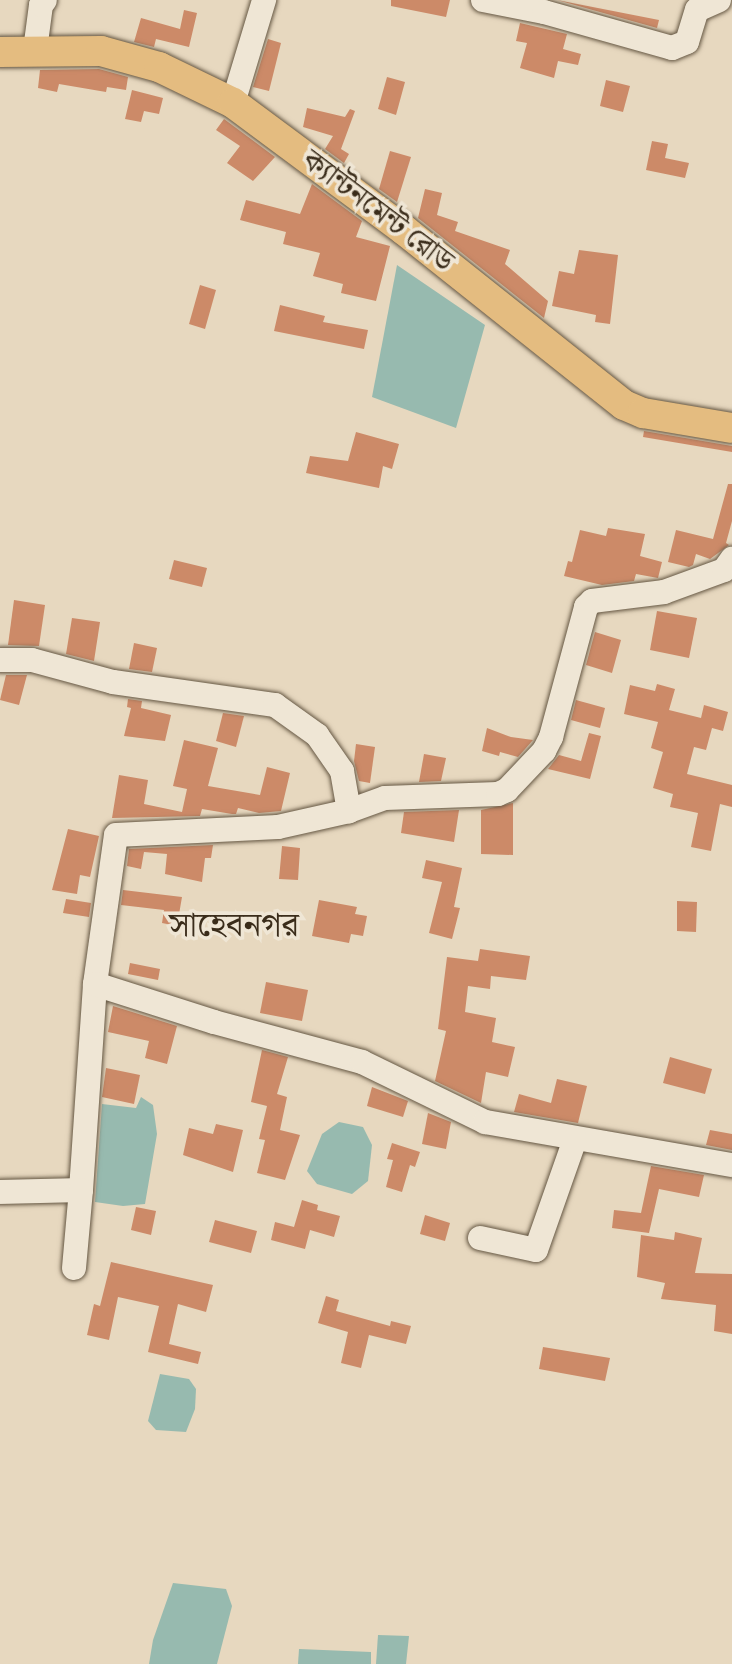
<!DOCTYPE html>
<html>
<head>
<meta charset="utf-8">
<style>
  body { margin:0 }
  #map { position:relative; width:732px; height:1664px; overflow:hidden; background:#e7d8bf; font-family:"IM FELL English","Noto Serif Bengali",serif }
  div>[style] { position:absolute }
  .water>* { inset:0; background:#97baaf }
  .building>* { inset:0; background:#cc8a68 }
  .roads { filter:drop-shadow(0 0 2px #655743) drop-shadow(0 0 2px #655743) }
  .minor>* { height:24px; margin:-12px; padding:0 12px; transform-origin:12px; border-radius:12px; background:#efe6d5 }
  .major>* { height:30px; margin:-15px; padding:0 15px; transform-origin:15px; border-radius:15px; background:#e4bc80 }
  span { translate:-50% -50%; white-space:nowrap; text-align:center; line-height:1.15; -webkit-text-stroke:7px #efe6d5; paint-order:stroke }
  .street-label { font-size:30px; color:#3a2c1a }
  .quarter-label { font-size:34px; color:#3a2c1a }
</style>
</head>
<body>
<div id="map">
  <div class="water">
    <i style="clip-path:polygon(397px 265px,485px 325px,456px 428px,372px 397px)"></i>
    <i style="clip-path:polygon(141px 1097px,153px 1105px,157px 1134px,145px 1204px,123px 1206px,95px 1202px,102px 1104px,136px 1108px)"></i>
    <i style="clip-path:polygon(339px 1122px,363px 1127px,372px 1145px,368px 1181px,352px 1194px,317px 1184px,307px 1171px,322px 1134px)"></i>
    <i style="clip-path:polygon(160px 1374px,189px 1379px,196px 1389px,195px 1409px,186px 1432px,156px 1430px,148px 1421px)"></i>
    <i style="clip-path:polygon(173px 1583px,226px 1589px,232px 1606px,217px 1664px,149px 1664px,153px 1640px)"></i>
    <i style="clip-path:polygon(378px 1635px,409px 1636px,406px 1664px,376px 1664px)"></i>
    <i style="clip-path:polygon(299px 1649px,371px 1652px,371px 1664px,298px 1664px)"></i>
  </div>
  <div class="building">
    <i style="clip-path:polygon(391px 0,450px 0,446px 17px,391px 6px)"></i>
    <i style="clip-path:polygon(557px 0,659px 20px,657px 28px)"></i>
    <i style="clip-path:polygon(184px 10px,197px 13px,189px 47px,156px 39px,154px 47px,134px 42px,141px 18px,180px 29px)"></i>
    <i style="clip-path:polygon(520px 23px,567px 34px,563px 49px,581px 54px,578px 65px,558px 61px,554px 78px,520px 68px,527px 43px,516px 41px)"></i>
    <i style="clip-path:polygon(268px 39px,281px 43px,269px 91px,253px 87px)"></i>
    <i style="clip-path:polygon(99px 69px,128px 77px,126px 90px,107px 87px,106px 92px,59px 84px,57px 92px,38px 88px,40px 70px)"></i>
    <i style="clip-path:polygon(387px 77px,405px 82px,396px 115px,378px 109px)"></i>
    <i style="clip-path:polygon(606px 80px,630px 86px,623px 112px,600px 106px)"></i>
    <i style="clip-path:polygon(132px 90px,163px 98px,159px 114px,144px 111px,141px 122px,125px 119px)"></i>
    <i style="clip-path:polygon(307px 108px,345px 117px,350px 109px,355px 111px,341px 149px,349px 154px,344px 163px,325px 149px,333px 136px,303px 127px)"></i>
    <i style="clip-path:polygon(224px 119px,275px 157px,253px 181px,227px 163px,240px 146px,216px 130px)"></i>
    <i style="clip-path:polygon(652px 141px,668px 144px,665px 158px,689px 163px,685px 178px,646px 170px)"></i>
    <i style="clip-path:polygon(390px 151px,411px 157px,397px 202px,379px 189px)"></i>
    <i style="clip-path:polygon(312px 184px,362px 221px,356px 237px,390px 246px,376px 301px,341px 293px,343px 284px,313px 276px,320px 253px,283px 244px,286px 232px,240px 220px,246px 200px,300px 214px)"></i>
    <i style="clip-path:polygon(425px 189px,442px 193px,437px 215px,458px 222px,455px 231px,510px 250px,505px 264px,548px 301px,544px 318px,418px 218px)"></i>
    <i style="clip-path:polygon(579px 250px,618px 255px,610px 324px,595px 322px,596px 315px,552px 306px,559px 271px,574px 274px)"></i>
    <i style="clip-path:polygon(200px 285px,216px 290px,205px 329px,189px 324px)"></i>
    <i style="clip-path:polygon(280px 305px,325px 316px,323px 322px,368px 330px,364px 349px,274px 331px)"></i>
    <i style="clip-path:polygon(644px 431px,732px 446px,732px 452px,643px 437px)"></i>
    <i style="clip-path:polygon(356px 432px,399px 444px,392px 469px,383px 466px,379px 488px,306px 473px,310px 456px,348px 461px)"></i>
    <i style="clip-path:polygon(728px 484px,732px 484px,732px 521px,726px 543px,729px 545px,710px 559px,696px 554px,693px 565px,689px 567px,668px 562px,676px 530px,713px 539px)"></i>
    <i style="clip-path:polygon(608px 528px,645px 534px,640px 556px,662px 562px,658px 578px,636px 574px,634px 581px,602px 585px,564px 576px,568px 561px,572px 562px,580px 530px,606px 536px)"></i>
    <i style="clip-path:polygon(174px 560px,207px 568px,202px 587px,169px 579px)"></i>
    <i style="clip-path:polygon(14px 600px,45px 605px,39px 646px,8px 645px)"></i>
    <i style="clip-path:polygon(657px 611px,697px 618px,689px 658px,650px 650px)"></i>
    <i style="clip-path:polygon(72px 618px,100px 622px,94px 661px,66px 654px)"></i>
    <i style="clip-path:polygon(595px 632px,621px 640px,612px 673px,586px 665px)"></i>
    <i style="clip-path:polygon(134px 643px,157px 648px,152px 672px,129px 669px)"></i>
    <i style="clip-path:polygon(6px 675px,27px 675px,19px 705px,0 700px)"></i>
    <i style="clip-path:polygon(657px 684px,675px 689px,669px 710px,701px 718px,704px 705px,728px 712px,723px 731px,712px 728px,706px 750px,694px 747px,687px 774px,732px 785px,732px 807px,720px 804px,711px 851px,691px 847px,698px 813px,670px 807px,673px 794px,653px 788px,663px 752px,651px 748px,658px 722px,624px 714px,630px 685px,655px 691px)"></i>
    <i style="clip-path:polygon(128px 699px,142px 701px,141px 708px,171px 715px,165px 741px,124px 736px,131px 708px,127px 707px)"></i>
    <i style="clip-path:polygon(576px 700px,605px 708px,600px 728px,571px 720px)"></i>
    <i style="clip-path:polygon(223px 713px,244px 716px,236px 747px,216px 741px)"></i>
    <i style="clip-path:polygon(487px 728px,511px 737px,533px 740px,518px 757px,500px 752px,499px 756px,482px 751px)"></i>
    <i style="clip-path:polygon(589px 733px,601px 736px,590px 779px,548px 769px,559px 755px,581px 761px)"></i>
    <i style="clip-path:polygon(184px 740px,218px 748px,208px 786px,260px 795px,267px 767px,290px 773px,281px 811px,259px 813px,238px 808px,236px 814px,232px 814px,202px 809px,200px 816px,112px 818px,119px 775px,148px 780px,144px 804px,182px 812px,187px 789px,173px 786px)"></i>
    <i style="clip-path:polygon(356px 744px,375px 747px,370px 783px,359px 781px,354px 761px)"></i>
    <i style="clip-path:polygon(424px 754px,446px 758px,441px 781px,419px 782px)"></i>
    <i style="clip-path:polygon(513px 803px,513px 855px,481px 854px,481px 810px)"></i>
    <i style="clip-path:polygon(459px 810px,454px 842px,401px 833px,404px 812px)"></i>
    <i style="clip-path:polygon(68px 829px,99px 836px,90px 877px,80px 875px,77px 894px,52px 890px)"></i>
    <i style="clip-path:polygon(213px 845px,211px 858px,205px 858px,202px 882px,165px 874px,167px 854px,144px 852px,141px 869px,127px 866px,129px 849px)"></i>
    <i style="clip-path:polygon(282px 846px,300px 848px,298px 880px,279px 879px)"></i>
    <i style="clip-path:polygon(426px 860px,462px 868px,454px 907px,460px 908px,452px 939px,429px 933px,442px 882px,422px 878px)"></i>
    <i style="clip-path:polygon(123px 890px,182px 897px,177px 926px,162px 923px,164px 910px,121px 905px)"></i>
    <i style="clip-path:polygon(66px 899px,91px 903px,89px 917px,63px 913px)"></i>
    <i style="clip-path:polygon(319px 900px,357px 907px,355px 914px,367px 916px,363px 936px,351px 934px,349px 943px,312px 936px)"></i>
    <i style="clip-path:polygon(677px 901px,697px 902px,696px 932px,677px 931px)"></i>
    <i style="clip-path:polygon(480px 949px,530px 956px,526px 980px,491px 976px,490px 989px,468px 986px,465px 1012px,496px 1018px,492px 1042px,515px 1047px,508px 1077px,486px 1072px,481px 1103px,435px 1081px,446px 1031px,438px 1029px,447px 957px,478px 961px)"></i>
    <i style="clip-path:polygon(130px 963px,160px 969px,158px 980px,128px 974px)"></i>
    <i style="clip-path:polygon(266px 982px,308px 990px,302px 1021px,260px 1013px)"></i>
    <i style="clip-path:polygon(113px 1006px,177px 1026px,167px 1064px,145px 1058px,149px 1041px,108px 1032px)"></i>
    <i style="clip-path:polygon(262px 1050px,288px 1057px,277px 1094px,287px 1097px,280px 1130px,300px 1135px,285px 1180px,257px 1173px,265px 1140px,259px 1139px,267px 1106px,251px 1102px)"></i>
    <i style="clip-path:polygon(670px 1057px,712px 1069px,705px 1094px,663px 1083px)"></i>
    <i style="clip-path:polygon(106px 1068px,140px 1075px,134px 1104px,102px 1097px)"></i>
    <i style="clip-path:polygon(557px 1079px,587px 1086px,578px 1123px,514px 1112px,519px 1094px,551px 1103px)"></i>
    <i style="clip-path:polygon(372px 1087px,408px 1101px,403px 1117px,367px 1106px)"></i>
    <i style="clip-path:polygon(428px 1113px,451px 1122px,446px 1149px,422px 1144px)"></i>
    <i style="clip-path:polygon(216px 1124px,243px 1130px,233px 1172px,183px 1155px,189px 1128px,213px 1134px)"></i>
    <i style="clip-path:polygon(710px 1130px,732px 1134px,732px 1150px,706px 1145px)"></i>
    <i style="clip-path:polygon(392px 1143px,420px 1152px,415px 1167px,410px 1165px,402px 1192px,386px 1187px,393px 1160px,387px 1159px)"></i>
    <i style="clip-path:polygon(651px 1166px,704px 1175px,699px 1197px,659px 1189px,649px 1233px,612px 1228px,614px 1210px,641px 1213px)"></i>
    <i style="clip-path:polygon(302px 1200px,318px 1205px,317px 1210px,340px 1216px,334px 1237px,310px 1230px,305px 1249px,271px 1240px,275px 1222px,294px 1227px)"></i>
    <i style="clip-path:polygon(136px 1207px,156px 1211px,151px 1235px,131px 1230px)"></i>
    <i style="clip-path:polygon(425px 1215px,450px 1223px,445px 1241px,420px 1234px)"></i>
    <i style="clip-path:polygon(215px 1220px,257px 1231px,251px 1253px,209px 1242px)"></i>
    <i style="clip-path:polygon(675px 1232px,702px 1238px,695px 1273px,732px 1274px,732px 1334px,714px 1331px,716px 1305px,661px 1299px,665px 1283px,637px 1277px,641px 1235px,674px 1240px)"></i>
    <i style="clip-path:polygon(111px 1262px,213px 1285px,206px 1312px,178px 1304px,169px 1344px,201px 1352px,198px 1364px,148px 1352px,159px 1306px,118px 1297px,109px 1340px,87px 1335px,94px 1304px,100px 1306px)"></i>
    <i style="clip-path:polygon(326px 1296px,339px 1300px,336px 1311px,390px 1326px,391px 1321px,411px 1326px,406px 1344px,369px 1335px,361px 1368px,341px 1363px,348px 1332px,318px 1323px)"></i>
    <i style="clip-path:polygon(543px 1347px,610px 1358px,605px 1381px,539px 1369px)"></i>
  </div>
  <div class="roads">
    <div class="minor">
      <i style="left:483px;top:0;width:62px;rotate:11.1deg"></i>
      <i style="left:544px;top:12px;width:133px;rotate:15.7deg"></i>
      <i style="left:672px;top:48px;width:16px;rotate:-22deg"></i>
      <i style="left:687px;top:42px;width:34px;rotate:-73deg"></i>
      <i style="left:697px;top:10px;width:24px;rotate:-24deg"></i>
      <i style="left:35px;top:50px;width:45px;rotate:-82.4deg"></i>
      <i style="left:41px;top:5px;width:6px;rotate:-51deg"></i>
      <i style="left:233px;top:103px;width:108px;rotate:-73.2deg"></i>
      <i style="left:0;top:660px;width:32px"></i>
      <i style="left:32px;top:660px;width:84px;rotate:15.2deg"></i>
      <i style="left:113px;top:682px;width:164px;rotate:8.1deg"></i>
      <i style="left:275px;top:705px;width:52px;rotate:35.5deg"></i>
      <i style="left:317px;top:735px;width:44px;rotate:55.2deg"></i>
      <i style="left:342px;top:771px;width:41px;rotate:80.1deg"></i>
      <i style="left:95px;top:984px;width:150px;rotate:-82deg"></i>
      <i style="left:116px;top:835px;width:162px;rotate:-2.8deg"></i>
      <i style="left:278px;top:827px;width:73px;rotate:-12.7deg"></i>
      <i style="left:349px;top:811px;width:38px;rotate:-20deg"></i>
      <i style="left:385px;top:798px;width:113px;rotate:-2deg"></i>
      <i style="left:498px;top:794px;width:10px;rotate:-24deg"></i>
      <i style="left:507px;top:790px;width:54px;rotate:-46.5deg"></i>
      <i style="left:544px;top:751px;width:16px;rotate:-63deg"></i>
      <i style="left:551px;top:737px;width:135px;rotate:-74.9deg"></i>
      <i style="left:586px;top:607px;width:8px;rotate:-45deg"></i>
      <i style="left:592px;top:601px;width:73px;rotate:-7.1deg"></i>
      <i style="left:664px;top:592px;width:64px;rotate:-20.1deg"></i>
      <i style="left:724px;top:570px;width:14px;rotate:-54deg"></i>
      <i style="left:0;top:1192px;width:81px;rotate:-1.4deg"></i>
      <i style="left:81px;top:1190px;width:206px;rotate:-86.1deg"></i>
      <i style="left:95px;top:984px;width:125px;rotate:17.7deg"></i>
      <i style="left:214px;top:1022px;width:153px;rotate:15.1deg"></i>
      <i style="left:362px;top:1062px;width:137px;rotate:26deg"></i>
      <i style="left:485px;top:1122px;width:251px;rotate:9.9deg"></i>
      <i style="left:480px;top:1238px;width:57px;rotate:12.1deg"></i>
      <i style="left:536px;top:1250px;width:118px;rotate:-70.6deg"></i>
      <i style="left:74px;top:1268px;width:78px;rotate:-84.9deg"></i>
    </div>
    <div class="major">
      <i style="left:0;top:52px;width:101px;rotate:-0.6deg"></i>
      <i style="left:101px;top:51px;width:60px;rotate:15.4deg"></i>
      <i style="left:159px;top:67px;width:82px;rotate:25.9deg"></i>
      <i style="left:233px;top:103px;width:213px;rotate:36.6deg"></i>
      <i style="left:404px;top:230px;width:281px;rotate:38.5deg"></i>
      <i style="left:624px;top:405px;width:21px;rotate:23deg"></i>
      <i style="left:643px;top:413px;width:90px;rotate:9.6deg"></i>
    </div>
  </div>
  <div class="street-label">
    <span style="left:377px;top:212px;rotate:37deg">ক্যান্টনমেন্ট রোড</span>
  </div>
  <div class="quarter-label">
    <span style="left:234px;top:927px">সাহেবনগর</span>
  </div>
</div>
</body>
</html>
